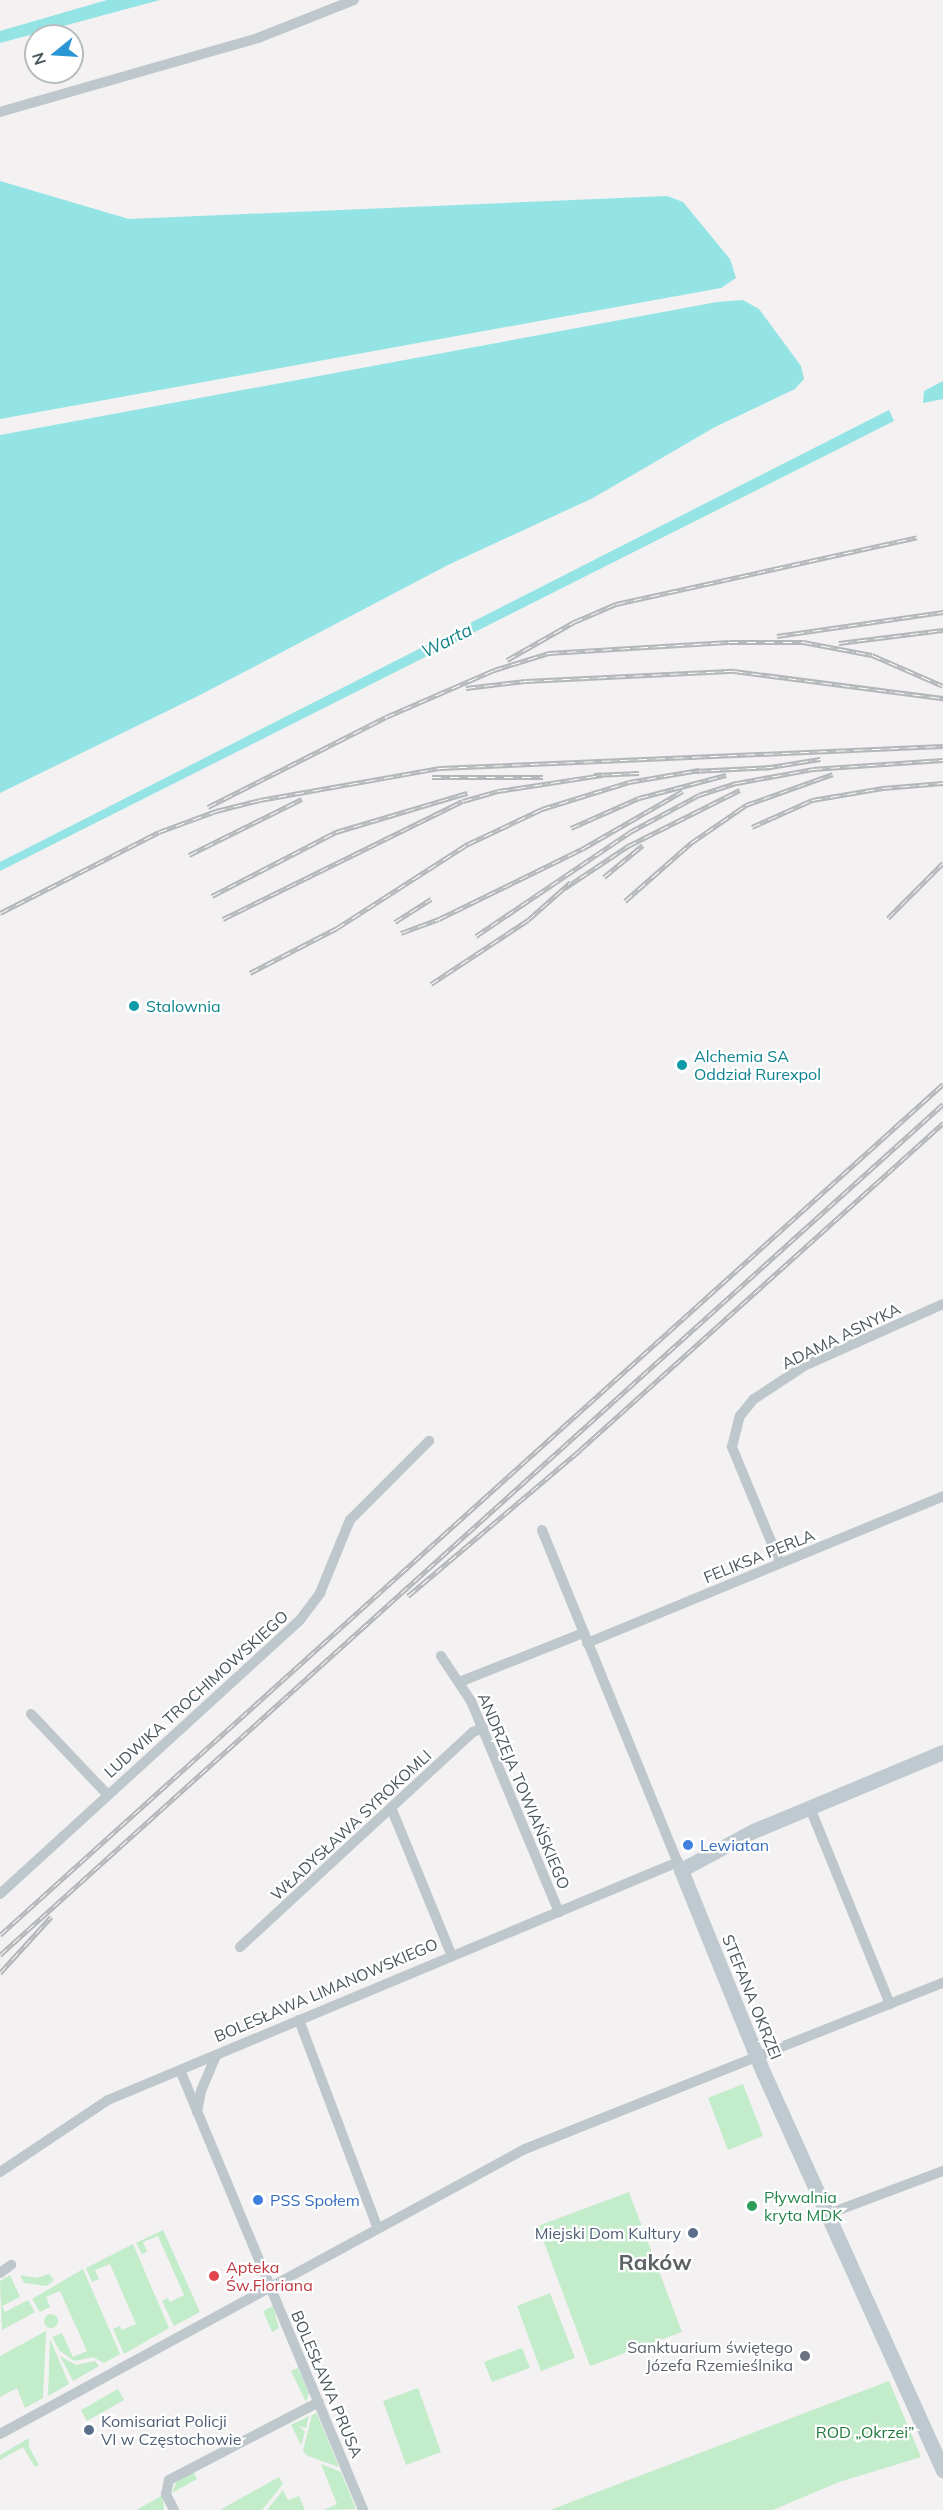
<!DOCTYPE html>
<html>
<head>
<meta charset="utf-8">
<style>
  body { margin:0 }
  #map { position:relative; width:943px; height:2510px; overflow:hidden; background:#f3f1f1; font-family:Mulish,sans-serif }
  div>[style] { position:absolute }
  .green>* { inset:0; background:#c3eccb }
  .round { border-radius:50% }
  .water>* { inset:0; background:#94e4e5 }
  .street>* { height:10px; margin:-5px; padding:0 5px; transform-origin:5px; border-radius:5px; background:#bdc7cc }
  .secondary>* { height:15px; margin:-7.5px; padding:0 7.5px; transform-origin:7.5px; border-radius:7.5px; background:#becad0 }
  .rail>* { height:5px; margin-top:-2.5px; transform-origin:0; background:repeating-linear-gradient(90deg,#fff 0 9px,#b3b7ba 0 18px); box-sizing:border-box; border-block:2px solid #b3b7ba }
  .dots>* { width:16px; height:16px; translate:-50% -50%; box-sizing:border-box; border:3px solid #fff; border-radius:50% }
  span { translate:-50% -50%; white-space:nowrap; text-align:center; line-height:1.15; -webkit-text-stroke:4.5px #fff; paint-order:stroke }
  .culture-label { font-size:16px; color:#0d838f }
  .left { translate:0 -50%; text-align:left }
  .street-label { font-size:16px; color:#4a575c }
  .shop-label { font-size:16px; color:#366cbe }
  .leisure-label { font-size:16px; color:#27864d }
  .service-label { font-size:16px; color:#4e5e75 }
  .right { translate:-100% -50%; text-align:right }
  .health-label { font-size:16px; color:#be3a42 }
  .worship-label { font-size:16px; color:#5b616d }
  .park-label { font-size:16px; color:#20793b }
  .water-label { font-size:18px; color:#178283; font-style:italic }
  .district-label { font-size:22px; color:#5d6265; font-weight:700 }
  .north { position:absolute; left:24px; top:24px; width:60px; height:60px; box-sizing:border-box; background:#fff; border:2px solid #b7bcbe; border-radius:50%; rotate:252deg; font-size:16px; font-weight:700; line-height:24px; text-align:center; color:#4a575c }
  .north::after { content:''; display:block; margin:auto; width:21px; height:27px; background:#2995d4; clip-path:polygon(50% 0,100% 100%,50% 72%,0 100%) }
</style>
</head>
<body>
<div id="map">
  <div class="green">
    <i style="clip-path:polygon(743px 2084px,763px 2136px,728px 2150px,708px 2098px)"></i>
    <i style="clip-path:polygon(629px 2192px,682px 2332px,590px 2366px,538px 2226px)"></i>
    <i style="clip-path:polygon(163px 2230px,200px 2312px,174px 2326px,162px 2301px,168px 2298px,170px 2302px,184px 2295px,158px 2236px,143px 2242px,147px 2252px,142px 2254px,136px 2243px)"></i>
    <i style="clip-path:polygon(133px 2244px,169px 2328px,124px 2354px,113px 2329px,120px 2326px,122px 2330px,136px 2324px,110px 2264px,95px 2270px,99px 2279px,92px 2282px,86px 2268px)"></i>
    <i style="clip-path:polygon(83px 2269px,120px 2354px,104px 2363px,93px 2357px,74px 2361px,59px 2350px,52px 2337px,62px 2333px,73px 2357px,87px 2351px,60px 2291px,46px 2297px,50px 2307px,40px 2312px,32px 2299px)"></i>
    <i style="clip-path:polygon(49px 2274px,54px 2280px,47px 2286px,24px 2283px,20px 2275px,36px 2278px)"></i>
    <i style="clip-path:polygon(10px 2275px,20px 2297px,2px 2306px,5px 2312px,28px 2300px,35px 2312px,2px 2330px,0 2281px)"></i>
    <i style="clip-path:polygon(550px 2293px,575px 2358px,541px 2371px,517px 2306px)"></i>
    <i style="clip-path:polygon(273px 2306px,279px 2328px,272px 2332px,263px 2311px)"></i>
    <i class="round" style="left:44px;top:2314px;width:14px;height:14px"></i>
    <i style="clip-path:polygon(46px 2331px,43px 2398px,25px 2408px,17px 2388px,0 2397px,0 2356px)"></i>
    <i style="clip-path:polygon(50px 2339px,69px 2384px,48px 2396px)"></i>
    <i style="clip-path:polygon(522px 2348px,530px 2368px,492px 2382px,484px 2362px)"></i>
    <i style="clip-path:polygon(60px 2356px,76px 2365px,95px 2361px,99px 2366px,73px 2381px)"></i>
    <i style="clip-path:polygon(298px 2368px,309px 2393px,306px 2402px,291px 2371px)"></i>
    <i style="clip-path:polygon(889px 2381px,921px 2457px,839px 2482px,773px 2510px,550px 2510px)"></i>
    <i style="clip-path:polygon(418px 2388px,441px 2452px,406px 2465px,383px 2401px)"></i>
    <i style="clip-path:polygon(118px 2389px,124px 2400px,87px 2421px,81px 2410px)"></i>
    <i style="clip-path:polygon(317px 2413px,317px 2414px,339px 2467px,308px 2456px,303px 2451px,312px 2415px)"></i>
    <i style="clip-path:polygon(309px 2416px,306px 2428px,299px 2426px,305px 2432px,301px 2445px,291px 2425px)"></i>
    <i style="clip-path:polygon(29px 2438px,29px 2447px,39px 2465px,35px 2467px,23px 2447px,0 2460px,0 2455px)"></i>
    <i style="clip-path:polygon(321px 2464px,341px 2472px,356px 2509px,324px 2510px,337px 2504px)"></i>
    <i style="clip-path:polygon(193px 2471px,197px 2479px,172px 2493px,177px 2480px)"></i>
    <i style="clip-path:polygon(279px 2477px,283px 2484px,262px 2510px,220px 2510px)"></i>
    <i style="clip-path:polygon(283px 2490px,288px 2500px,299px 2496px,305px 2510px,267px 2510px)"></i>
    <i style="clip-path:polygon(163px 2495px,164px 2510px,136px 2510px)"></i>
  </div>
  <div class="water">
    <i style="clip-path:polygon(107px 0,160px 0,0 43px,0 31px)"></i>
    <i style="clip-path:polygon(0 181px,129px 219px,667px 196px,683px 202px,730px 259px,736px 278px,721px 288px,0 419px)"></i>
    <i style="clip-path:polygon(743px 300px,759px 309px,801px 366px,804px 379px,795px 389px,715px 427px,593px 498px,448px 565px,202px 694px,0 793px,0 435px,717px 302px)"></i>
    <i style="clip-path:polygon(943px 381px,943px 399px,923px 403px,924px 391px)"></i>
    <i style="clip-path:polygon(889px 410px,894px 421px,0 871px,0 862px)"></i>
  </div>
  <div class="street">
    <i style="left:0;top:112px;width:268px;rotate:-16deg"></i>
    <i style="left:258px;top:38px;width:103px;rotate:-21.6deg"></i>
    <i style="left:542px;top:1530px;width:365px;rotate:67.8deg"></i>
    <i style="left:780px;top:1563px;width:126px;rotate:-112.5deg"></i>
    <i style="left:732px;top:1447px;width:32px;rotate:-76deg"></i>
    <i style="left:740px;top:1416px;width:22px;rotate:-51deg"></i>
    <i style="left:754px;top:1399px;width:60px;rotate:-33.4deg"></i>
    <i style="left:804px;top:1366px;width:152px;rotate:-24deg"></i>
    <i style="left:587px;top:1643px;width:385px;rotate:-22.4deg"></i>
    <i style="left:441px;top:1656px;width:54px;rotate:56.3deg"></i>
    <i style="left:471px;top:1701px;width:229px;rotate:67.4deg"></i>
    <i style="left:462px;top:1681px;width:130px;rotate:-21.6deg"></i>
    <i style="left:31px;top:1714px;width:110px;rotate:46.5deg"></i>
    <i style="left:810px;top:1808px;width:212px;rotate:67.8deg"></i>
    <i style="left:392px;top:1810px;width:158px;rotate:67.7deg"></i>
    <i style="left:0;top:1894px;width:406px;rotate:-42.4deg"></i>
    <i style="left:300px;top:1620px;width:34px;rotate:-53deg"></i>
    <i style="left:320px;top:1593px;width:79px;rotate:-67.7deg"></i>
    <i style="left:350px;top:1520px;width:112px;rotate:-45deg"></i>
    <i style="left:240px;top:1947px;width:317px;rotate:-42.7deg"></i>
    <i style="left:473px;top:1732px;width:11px;rotate:-22deg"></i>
    <i style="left:299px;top:2020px;width:223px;rotate:69.3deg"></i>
    <i style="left:180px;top:2070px;width:477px;rotate:67.4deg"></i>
    <i style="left:197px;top:2112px;width:21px;rotate:-79deg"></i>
    <i style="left:201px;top:2091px;width:39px;rotate:-67deg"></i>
    <i style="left:0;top:2172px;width:130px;rotate:-33.7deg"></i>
    <i style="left:108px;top:2100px;width:618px;rotate:-22.66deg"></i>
    <i style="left:828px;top:2214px;width:123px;rotate:-20.5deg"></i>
    <i style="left:0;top:2273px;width:14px;rotate:-36deg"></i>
    <i style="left:0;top:2434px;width:597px;rotate:-28.5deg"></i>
    <i style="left:525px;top:2149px;width:450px;rotate:-21.7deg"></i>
    <i style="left:174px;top:2510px;width:18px;rotate:-117deg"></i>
    <i style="left:166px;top:2494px;width:14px;rotate:-78deg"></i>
    <i style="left:169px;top:2480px;width:169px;rotate:-27.5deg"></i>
  </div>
  <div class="secondary">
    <i style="left:943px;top:1752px;width:206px;rotate:157.4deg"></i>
    <i style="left:753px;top:1831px;width:82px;rotate:151.6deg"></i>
    <i style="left:681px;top:1870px;width:220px;rotate:67.9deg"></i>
    <i style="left:764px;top:2074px;width:435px;rotate:65.7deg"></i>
  </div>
  <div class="rail">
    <i style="left:777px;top:636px;width:168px;rotate:-8.2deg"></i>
    <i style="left:839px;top:643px;width:105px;rotate:-7.1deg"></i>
    <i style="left:507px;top:660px;width:77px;rotate:-29.6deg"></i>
    <i style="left:574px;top:622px;width:46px;rotate:-23.2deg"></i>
    <i style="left:616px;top:604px;width:308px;rotate:-12.5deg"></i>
    <i style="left:466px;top:688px;width:60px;rotate:-6.7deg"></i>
    <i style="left:526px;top:681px;width:208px;rotate:-2.8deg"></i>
    <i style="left:734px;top:671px;width:211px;rotate:7.4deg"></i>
    <i style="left:764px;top:768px;width:57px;rotate:-9.1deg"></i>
    <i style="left:693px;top:771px;width:78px;rotate:-2.9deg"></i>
    <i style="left:594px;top:775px;width:45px;rotate:-2.5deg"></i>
    <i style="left:432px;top:777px;width:111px"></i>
    <i style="left:208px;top:807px;width:199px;rotate:-26.8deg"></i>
    <i style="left:386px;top:717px;width:118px;rotate:-23.5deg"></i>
    <i style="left:494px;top:670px;width:58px;rotate:-17.2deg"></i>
    <i style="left:549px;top:653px;width:180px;rotate:-3.5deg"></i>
    <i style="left:729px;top:642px;width:74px"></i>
    <i style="left:803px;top:642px;width:70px;rotate:10.7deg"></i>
    <i style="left:872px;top:655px;width:77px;rotate:23.6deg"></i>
    <i style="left:752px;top:827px;width:66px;rotate:-24.2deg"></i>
    <i style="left:812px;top:800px;width:72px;rotate:-9.6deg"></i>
    <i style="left:883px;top:788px;width:60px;rotate:-4.8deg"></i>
    <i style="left:571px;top:828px;width:74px;rotate:-23.8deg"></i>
    <i style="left:639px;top:798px;width:90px;rotate:-14.8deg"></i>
    <i style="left:189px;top:855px;width:126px;rotate:-26.4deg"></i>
    <i style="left:604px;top:877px;width:50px;rotate:-39.4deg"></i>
    <i style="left:565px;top:888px;width:76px;rotate:-33.7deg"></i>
    <i style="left:628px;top:846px;width:125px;rotate:-26.6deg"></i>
    <i style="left:212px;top:896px;width:140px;rotate:-27.3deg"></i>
    <i style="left:336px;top:832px;width:137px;rotate:-16.6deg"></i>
    <i style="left:625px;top:901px;width:88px;rotate:-41.3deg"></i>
    <i style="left:691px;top:843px;width:67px;rotate:-34.6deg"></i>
    <i style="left:746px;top:805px;width:92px;rotate:-19.6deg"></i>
    <i style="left:0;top:913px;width:178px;rotate:-27deg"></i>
    <i style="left:159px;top:832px;width:61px;rotate:-20.2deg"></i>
    <i style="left:216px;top:811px;width:45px;rotate:-14deg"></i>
    <i style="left:260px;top:800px;width:183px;rotate:-10.1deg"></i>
    <i style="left:440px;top:768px;width:503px;rotate:-2.5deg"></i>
    <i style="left:888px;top:918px;width:78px;rotate:-45deg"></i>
    <i style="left:223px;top:919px;width:267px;rotate:-26.2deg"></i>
    <i style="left:463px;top:801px;width:36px;rotate:-16deg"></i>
    <i style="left:498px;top:791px;width:105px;rotate:-8.7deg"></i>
    <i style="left:395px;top:922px;width:43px;rotate:-32.6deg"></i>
    <i style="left:401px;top:933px;width:40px;rotate:-20.2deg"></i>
    <i style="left:439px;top:919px;width:159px;rotate:-26.1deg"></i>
    <i style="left:582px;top:849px;width:116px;rotate:-29.9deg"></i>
    <i style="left:476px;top:936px;width:186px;rotate:-34deg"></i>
    <i style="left:630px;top:832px;width:78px;rotate:-28.2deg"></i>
    <i style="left:699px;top:795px;width:40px;rotate:-18deg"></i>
    <i style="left:737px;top:783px;width:77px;rotate:-10.4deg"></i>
    <i style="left:813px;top:769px;width:130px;rotate:-4deg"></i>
    <i style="left:250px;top:973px;width:98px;rotate:-27.3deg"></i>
    <i style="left:337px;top:928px;width:156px;rotate:-32.7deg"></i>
    <i style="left:468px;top:844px;width:82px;rotate:-25.3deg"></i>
    <i style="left:542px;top:809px;width:91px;rotate:-17.2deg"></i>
    <i style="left:629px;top:782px;width:71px;rotate:-9.7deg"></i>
    <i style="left:431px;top:984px;width:116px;rotate:-33.4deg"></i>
    <i style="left:528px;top:920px;width:57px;rotate:-41.5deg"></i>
    <i style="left:408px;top:1596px;width:226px;rotate:-40.3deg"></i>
    <i style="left:580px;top:1450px;width:489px;rotate:-42deg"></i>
    <i style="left:0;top:1935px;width:1270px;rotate:-42.06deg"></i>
    <i style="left:0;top:1955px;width:1270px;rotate:-42.06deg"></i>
    <i style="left:0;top:1973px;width:76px;rotate:-47.7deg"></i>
  </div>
  <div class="dots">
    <i style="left:134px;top:1006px;background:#0f9aa8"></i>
    <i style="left:682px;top:1065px;background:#0f9aa8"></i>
    <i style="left:688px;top:1845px;background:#3f7fe0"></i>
    <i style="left:258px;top:2200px;background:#3f7fe0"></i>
    <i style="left:752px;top:2206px;background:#2e9e5b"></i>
    <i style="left:693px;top:2233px;background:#5c6f8a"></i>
    <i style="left:214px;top:2276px;background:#e0444e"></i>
    <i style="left:805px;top:2356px;background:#6b7280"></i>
    <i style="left:89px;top:2430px;background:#5c6f8a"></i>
  </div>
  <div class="culture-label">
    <span class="left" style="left:146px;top:1006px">Stalownia</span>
    <span class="left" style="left:694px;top:1065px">Alchemia SA<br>Oddział Rurexpol</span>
  </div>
  <div class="street-label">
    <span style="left:841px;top:1336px;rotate:-26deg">ADAMA ASNYKA</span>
    <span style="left:759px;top:1556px;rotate:-22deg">FELIKSA PERLA</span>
    <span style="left:196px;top:1694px;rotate:-42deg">LUDWIKA TROCHIMOWSKIEGO</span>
    <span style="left:524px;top:1791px;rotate:67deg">ANDRZEJA TOWIAŃSKIEGO</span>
    <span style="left:351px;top:1825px;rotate:-43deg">WŁADYSŁAWA SYROKOMLI</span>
    <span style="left:326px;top:1990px;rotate:-23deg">BOLESŁAWA LIMANOWSKIEGO</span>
    <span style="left:752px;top:1997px;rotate:68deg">STEFANA OKRZEI</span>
    <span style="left:327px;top:2384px;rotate:67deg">BOLESŁAWA PRUSA</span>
  </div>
  <div class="shop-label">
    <span class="left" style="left:700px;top:1845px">Lewiatan</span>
    <span class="left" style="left:270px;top:2200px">PSS Społem</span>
  </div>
  <div class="leisure-label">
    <span class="left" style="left:764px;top:2206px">Pływalnia<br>kryta MDK</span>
  </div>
  <div class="service-label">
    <span class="right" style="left:681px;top:2233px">Miejski Dom Kultury</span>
    <span class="left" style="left:101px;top:2430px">Komisariat Policji<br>VI w Częstochowie</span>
  </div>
  <div class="health-label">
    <span class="left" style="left:226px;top:2276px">Apteka<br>Św.Floriana</span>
  </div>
  <div class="worship-label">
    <span class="right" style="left:793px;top:2356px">Sanktuarium świętego<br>Józefa Rzemieślnika</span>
  </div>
  <div class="park-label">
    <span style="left:865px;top:2432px">ROD „Okrzei”</span>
  </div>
  <div class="water-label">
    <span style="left:447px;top:641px;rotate:-27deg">Warta</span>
  </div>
  <div class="district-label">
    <span style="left:655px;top:2263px">Raków</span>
  </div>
  <div class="north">N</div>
</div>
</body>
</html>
